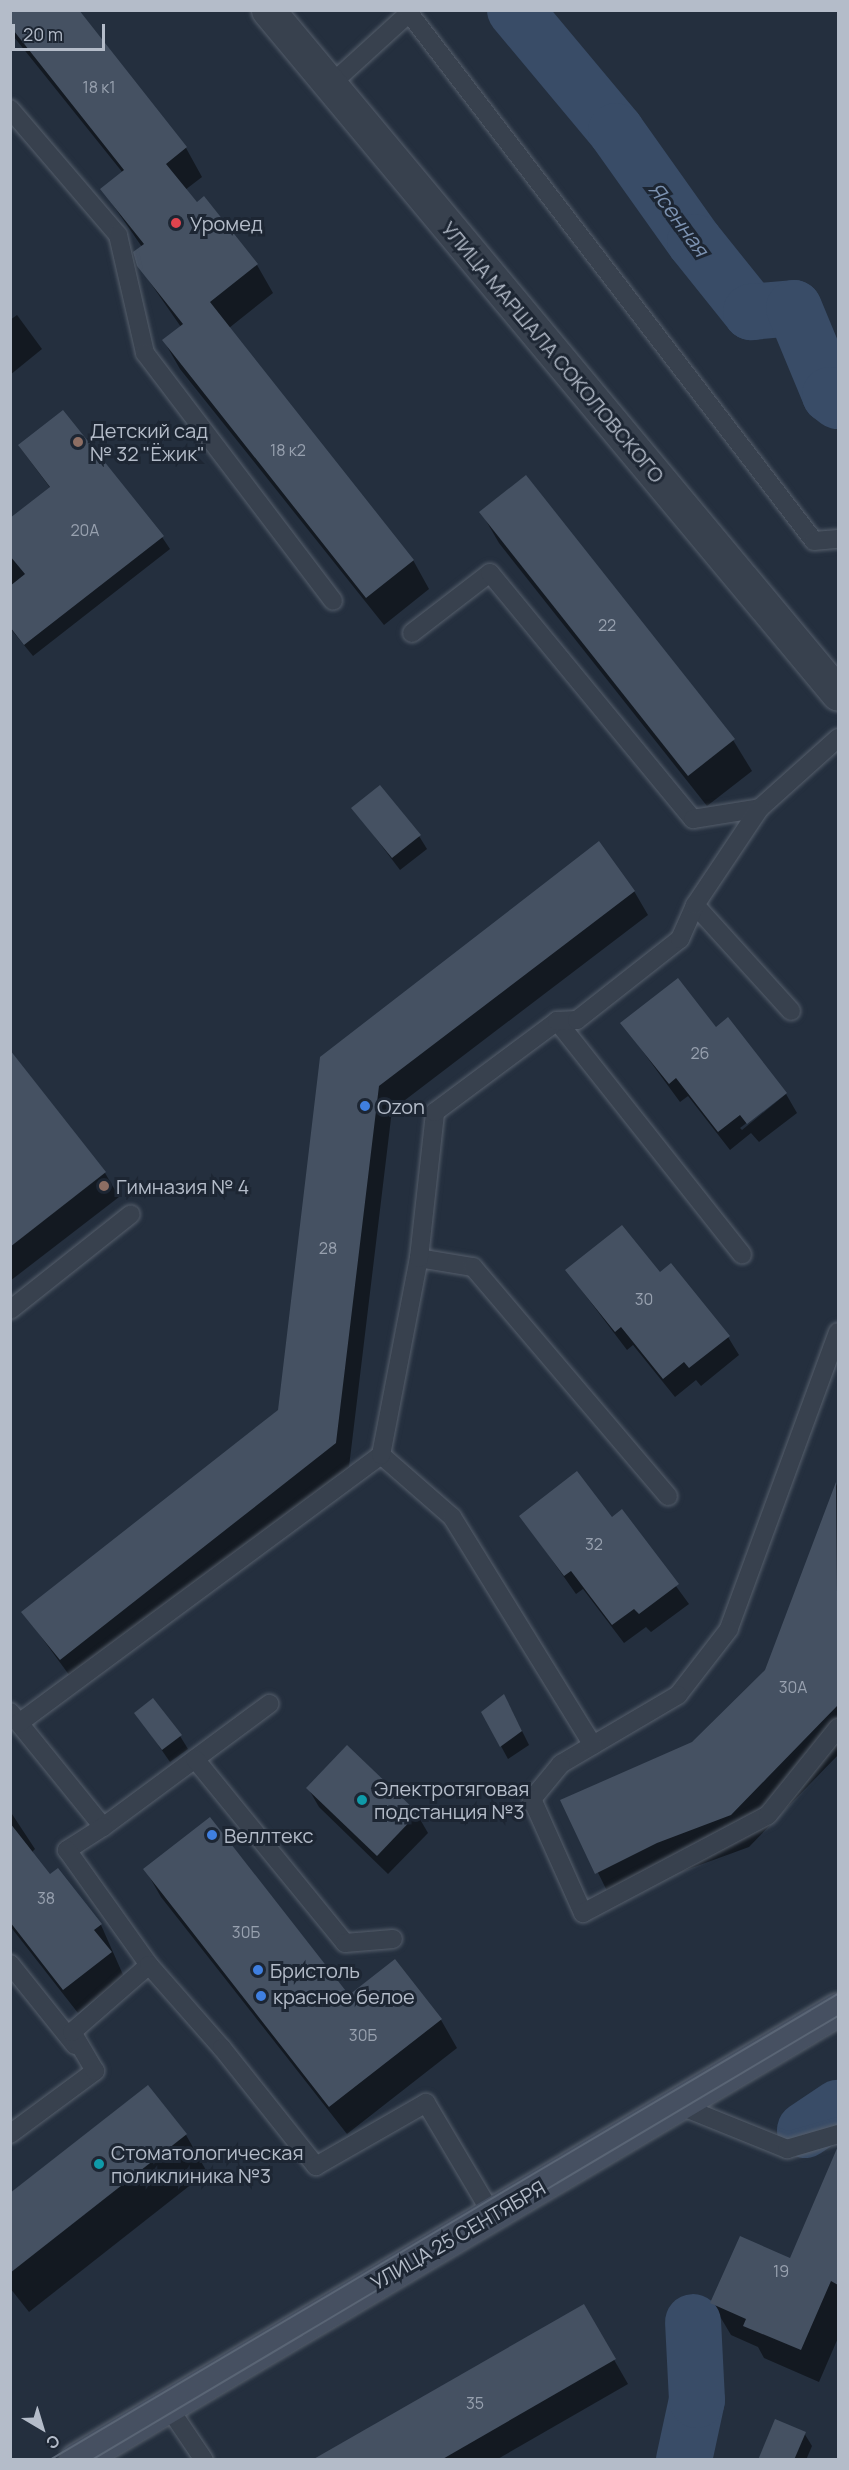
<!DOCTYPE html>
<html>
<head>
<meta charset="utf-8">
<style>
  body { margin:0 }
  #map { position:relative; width:849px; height:2470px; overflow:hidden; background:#242f3e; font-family:Manrope,sans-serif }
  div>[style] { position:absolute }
  .shadow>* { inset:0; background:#0007 }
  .river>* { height:56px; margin:-28px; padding:0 28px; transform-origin:28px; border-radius:28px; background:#394c67 }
  .building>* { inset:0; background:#455162 }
  .roads { filter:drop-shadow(0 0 2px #565f6c) drop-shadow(0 0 2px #565f6c) }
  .service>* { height:18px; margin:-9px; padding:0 9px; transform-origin:9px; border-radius:9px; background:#38414e }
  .minor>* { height:33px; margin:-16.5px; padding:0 16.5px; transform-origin:16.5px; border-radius:16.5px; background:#38414e }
  .secondary>* { height:33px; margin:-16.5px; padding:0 16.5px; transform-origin:16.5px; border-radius:16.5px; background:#465061 }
  .tram>* { height:1.5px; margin:-0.75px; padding:0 0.75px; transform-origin:0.75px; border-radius:0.75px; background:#5a6575 }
  .dots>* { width:16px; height:16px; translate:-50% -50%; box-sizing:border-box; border:3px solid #1d2633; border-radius:50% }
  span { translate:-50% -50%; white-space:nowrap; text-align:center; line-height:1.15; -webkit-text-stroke:6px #1d2633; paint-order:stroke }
  .number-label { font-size:16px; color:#98a1af }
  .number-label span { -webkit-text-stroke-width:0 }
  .poi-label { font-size:20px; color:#b4bcc9 }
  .left { translate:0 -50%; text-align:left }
  .street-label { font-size:20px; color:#b4bcc9 }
  .water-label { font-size:21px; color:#7c92b1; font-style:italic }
  .frame { position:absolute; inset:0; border:12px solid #b4bcc9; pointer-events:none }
  .north { position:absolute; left:12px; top:2398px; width:60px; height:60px; -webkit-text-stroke:4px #1d2633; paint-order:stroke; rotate:142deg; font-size:16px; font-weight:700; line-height:24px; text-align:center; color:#b4bcc9 }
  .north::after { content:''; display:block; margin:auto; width:21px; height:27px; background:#b4bcc9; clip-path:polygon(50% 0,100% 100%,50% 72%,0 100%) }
  .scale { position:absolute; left:12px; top:24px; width:93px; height:27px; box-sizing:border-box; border:3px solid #b4bcc9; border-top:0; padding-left:8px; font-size:18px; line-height:21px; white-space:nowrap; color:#b4bcc9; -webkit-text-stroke:4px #1d2633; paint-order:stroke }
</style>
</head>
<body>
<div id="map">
  <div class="shadow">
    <i style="clip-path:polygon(10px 10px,77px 10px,186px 148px,202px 177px,185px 190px,257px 265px,273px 293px,229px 328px,413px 560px,429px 589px,384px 625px,180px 369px,164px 341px,181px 327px,138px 265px,142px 247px,102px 189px,123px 173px,10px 32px)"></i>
    <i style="clip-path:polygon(17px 315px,42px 349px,10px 375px,10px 320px)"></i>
    <i style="clip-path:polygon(19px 446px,162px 537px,170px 549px,33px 656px,10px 628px,10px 520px,51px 489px)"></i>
    <i style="clip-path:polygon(481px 512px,733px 740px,752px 771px,707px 806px,499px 543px)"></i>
    <i style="clip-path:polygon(353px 808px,419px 836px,427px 849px,400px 870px)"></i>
    <i style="clip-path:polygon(634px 891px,648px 915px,392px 1110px,349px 1467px,75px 1683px,23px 1612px,279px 1410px,321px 1058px)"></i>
    <i style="clip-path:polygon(622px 1023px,716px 1029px,785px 1093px,740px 1128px,742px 1130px,786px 1094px,797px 1113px,759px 1142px,751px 1133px,730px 1150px,688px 1096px,680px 1102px)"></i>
    <i style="clip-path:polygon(10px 1052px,105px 1173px,119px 1197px,10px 1281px)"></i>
    <i style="clip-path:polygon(567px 1271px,660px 1274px,728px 1337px,739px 1355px,701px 1386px,696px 1380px,675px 1397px,633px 1345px,627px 1350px)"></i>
    <i style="clip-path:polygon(838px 1481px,838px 1755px,749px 1847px,675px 1874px,614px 1905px,562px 1800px,692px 1743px,766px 1671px)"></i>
    <i style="clip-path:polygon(621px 1511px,689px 1604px,651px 1632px,646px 1627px,624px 1643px,583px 1589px,576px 1594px,521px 1516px,611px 1519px)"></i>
    <i style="clip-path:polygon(511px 1709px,529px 1745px,508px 1759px,483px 1713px)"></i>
    <i style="clip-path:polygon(136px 1713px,180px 1736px,188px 1749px,170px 1762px)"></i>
    <i style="clip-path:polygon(308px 1788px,417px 1814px,428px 1833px,388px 1874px,319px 1807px)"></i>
    <i style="clip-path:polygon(10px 1811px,35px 1849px,32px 1852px,50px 1876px,101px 1925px,124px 1977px,78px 2013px,10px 1926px)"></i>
    <i style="clip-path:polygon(145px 1869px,349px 1997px,441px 2020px,457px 2048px,347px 2134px,161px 1897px)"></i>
    <i style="clip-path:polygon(148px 2087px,186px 2135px,207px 2172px,29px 2312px,10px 2288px,10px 2195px)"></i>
    <i style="clip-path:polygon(824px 2183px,838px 2189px,838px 2338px,819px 2382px,764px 2358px,758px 2347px,731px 2335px,712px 2303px,791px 2260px)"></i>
    <i style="clip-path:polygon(583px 2306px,628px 2384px,496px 2460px,345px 2460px)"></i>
    <i style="clip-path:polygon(804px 2433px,812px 2446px,806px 2460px,758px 2460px)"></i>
  </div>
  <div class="river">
    <i style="left:515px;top:10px;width:158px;rotate:50.1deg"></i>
    <i style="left:616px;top:131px;width:136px;rotate:54.6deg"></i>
    <i style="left:695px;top:242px;width:90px;rotate:51.3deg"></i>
    <i style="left:751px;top:312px;width:43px;rotate:-5.3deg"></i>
    <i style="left:794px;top:308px;width:94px;rotate:67.5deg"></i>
    <i style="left:830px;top:395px;width:10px;rotate:37deg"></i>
    <i style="left:805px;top:2130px;width:40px;rotate:-34deg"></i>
    <i style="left:684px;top:2460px;width:61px;rotate:-77.8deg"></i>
    <i style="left:697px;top:2400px;width:78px;rotate:-92.9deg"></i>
  </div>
  <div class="building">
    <i style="clip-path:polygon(10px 10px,79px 10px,187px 147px,166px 164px,197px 202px,204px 196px,258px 264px,210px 302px,414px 560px,366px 598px,162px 340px,183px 324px,137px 266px,133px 252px,144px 244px,100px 189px,124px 170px,10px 26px)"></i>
    <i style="clip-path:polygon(63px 410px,164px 536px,24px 645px,10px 627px,10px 586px,25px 574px,10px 556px,10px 518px,50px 487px,18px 445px)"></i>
    <i style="clip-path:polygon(526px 475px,735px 739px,688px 776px,479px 512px)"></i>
    <i style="clip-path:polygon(380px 785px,421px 835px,392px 858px,351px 808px)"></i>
    <i style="clip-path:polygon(599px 841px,635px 891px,379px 1086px,336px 1443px,60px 1660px,21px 1612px,278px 1410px,320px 1057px)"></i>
    <i style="clip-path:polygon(678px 978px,716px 1027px,728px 1017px,787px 1093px,747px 1124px,740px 1115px,718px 1132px,676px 1078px,669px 1084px,620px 1023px)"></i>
    <i style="clip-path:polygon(10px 1050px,106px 1172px,10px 1247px)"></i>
    <i style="clip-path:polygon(622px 1225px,660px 1272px,671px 1263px,730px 1336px,689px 1368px,684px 1362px,663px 1379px,621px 1327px,615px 1332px,565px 1270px)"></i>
    <i style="clip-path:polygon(577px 1471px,612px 1517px,622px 1509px,679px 1584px,639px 1614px,634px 1609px,612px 1625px,571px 1571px,564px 1576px,519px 1516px)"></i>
    <i style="clip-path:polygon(836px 1482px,838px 1705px,731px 1815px,657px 1843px,595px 1874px,560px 1800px,692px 1742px,765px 1670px)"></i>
    <i style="clip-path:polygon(504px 1694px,522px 1731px,500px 1747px,481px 1712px)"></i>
    <i style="clip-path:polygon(153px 1698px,182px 1735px,162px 1750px,134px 1713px)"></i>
    <i style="clip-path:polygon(347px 1745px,418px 1813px,377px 1856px,306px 1788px)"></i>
    <i style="clip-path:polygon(210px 1817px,349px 1995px,395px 1959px,442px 2019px,329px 2107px,143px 1869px)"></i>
    <i style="clip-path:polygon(10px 1823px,50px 1874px,58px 1868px,102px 1924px,94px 1930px,112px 1952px,63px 1990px,10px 1922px)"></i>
    <i style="clip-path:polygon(148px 2085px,187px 2134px,10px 2273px,10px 2193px)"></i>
    <i style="clip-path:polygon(838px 2146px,838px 2285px,831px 2281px,801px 2350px,743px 2326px,746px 2319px,710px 2303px,740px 2236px,790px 2258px)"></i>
    <i style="clip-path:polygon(584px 2304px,616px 2359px,441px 2460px,312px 2460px)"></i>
    <i style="clip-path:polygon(775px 2419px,806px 2432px,794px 2460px,758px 2460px)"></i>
  </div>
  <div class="roads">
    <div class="service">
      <i style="left:330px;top:85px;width:107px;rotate:-42.3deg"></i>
      <i style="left:409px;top:13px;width:665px;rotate:52.51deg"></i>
      <i style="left:814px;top:541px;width:24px;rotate:-5deg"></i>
      <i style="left:10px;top:109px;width:166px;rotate:49.4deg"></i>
      <i style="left:118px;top:235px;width:121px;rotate:77.1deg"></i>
      <i style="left:145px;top:353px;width:311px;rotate:52.8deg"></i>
      <i style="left:412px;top:633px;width:98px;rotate:-37.6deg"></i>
      <i style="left:490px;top:573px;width:319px;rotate:50.5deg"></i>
      <i style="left:693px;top:819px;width:68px;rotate:-9.3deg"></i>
      <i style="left:760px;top:808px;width:105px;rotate:-41.9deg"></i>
      <i style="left:695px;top:905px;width:143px;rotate:47.8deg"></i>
      <i style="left:557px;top:1021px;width:298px;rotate:51.6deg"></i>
      <i style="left:419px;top:1258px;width:55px;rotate:9.5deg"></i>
      <i style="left:473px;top:1267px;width:301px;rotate:49.6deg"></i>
      <i style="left:10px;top:1310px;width:154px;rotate:-38.4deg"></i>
      <i style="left:838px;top:1332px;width:316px;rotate:110.2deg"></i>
      <i style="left:729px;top:1629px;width:83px;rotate:127.7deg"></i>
      <i style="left:678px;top:1695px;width:136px;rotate:149.5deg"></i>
      <i style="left:561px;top:1764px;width:45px;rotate:129.6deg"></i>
      <i style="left:532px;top:1799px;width:125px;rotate:65.9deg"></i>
      <i style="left:583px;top:1913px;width:209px;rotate:-27.9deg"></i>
      <i style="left:768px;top:1815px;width:112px;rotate:-51.2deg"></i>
      <i style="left:381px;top:1455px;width:94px;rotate:41.1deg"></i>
      <i style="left:452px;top:1517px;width:268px;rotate:58.3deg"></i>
      <i style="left:10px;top:1712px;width:148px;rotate:51deg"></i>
      <i style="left:103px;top:1827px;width:207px;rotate:-36.5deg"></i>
      <i style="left:19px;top:1723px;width:450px;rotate:-36.5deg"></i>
      <i style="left:381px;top:1455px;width:201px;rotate:-79.1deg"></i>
      <i style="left:419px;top:1258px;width:147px;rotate:-83.7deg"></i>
      <i style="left:435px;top:1112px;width:152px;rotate:-36.7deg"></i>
      <i style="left:557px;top:1021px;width:20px;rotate:-3deg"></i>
      <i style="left:577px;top:1020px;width:131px;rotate:-38.2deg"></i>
      <i style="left:680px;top:939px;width:37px;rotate:-66deg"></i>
      <i style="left:695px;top:905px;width:117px;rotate:-56.2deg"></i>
      <i style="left:195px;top:1759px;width:237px;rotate:50.8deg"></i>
      <i style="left:345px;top:1943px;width:48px;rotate:-4.8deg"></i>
      <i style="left:103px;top:1827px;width:43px;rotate:147.4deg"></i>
      <i style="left:67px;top:1850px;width:141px;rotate:54.5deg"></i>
      <i style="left:10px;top:1964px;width:104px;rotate:51.3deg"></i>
      <i style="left:678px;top:2105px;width:118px;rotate:22deg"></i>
      <i style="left:787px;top:2149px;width:53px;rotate:-16.4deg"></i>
      <i style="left:10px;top:2134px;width:106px;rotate:-36.5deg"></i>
      <i style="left:95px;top:2071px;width:45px;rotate:-120.5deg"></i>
      <i style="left:72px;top:2032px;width:102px;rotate:-41deg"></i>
      <i style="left:149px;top:1965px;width:111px;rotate:48.7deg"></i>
      <i style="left:222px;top:2048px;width:151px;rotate:51.5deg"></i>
      <i style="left:316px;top:2166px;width:127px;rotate:-29.8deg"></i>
      <i style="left:426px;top:2103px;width:131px;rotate:59.3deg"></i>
      <i style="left:167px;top:2405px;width:66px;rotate:56.1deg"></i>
    </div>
    <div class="minor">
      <i style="left:268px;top:10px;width:890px;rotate:50.19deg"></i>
    </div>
    <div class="secondary">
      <i style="left:76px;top:2460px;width:885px;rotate:-30.62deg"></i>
    </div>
  </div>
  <div class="tram">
    <i style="left:50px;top:2460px;width:915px;rotate:-30.6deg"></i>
    <i style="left:92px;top:2460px;width:868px;rotate:-30.76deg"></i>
  </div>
  <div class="dots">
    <i style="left:176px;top:223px;background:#e0444e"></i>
    <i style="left:78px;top:442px;background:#8d6e63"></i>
    <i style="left:365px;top:1106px;background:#3f7fe0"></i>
    <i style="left:104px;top:1186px;background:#8d6e63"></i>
    <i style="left:362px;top:1800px;background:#0f9aa8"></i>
    <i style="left:212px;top:1835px;background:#3f7fe0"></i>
    <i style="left:258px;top:1970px;background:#3f7fe0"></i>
    <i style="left:261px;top:1996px;background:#3f7fe0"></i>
    <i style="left:99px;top:2164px;background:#0f9aa8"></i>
  </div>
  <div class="number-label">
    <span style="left:99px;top:87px">18 к1</span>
    <span style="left:288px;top:450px">18 к2</span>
    <span style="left:85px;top:530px">20А</span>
    <span style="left:607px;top:625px">22</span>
    <span style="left:700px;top:1053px">26</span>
    <span style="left:328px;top:1248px">28</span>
    <span style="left:644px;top:1299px">30</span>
    <span style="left:594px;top:1544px">32</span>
    <span style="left:793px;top:1687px">30А</span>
    <span style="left:46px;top:1898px">38</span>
    <span style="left:246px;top:1932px">30Б</span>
    <span style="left:363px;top:2035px">30Б</span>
    <span style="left:781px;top:2271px">19</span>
    <span style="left:475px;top:2403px">35</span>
  </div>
  <div class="poi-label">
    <span class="left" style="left:190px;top:223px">Уромед</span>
    <span class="left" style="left:90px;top:442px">Детский сад<br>№ 32 "Ёжик"</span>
    <span class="left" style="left:377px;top:1106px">Ozon</span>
    <span class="left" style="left:116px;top:1186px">Гимназия № 4</span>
    <span class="left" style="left:374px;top:1800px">Электротяговая<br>подстанция №3</span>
    <span class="left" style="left:224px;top:1835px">Веллтекс</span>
    <span class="left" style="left:270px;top:1970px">Бристоль</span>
    <span class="left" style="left:273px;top:1996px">красное белое</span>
    <span class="left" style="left:111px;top:2164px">Стоматологическая<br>поликлиника №3</span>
  </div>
  <div class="street-label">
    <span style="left:553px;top:352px;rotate:50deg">УЛИЦА МАРШАЛА СОКОЛОВСКОГО</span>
    <span style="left:458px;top:2235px;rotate:-30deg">УЛИЦА 25 СЕНТЯБРЯ</span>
  </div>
  <div class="water-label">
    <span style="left:679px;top:219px;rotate:54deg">Ясенная</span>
  </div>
  <div class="frame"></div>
  <div class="north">С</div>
  <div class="scale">20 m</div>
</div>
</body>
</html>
